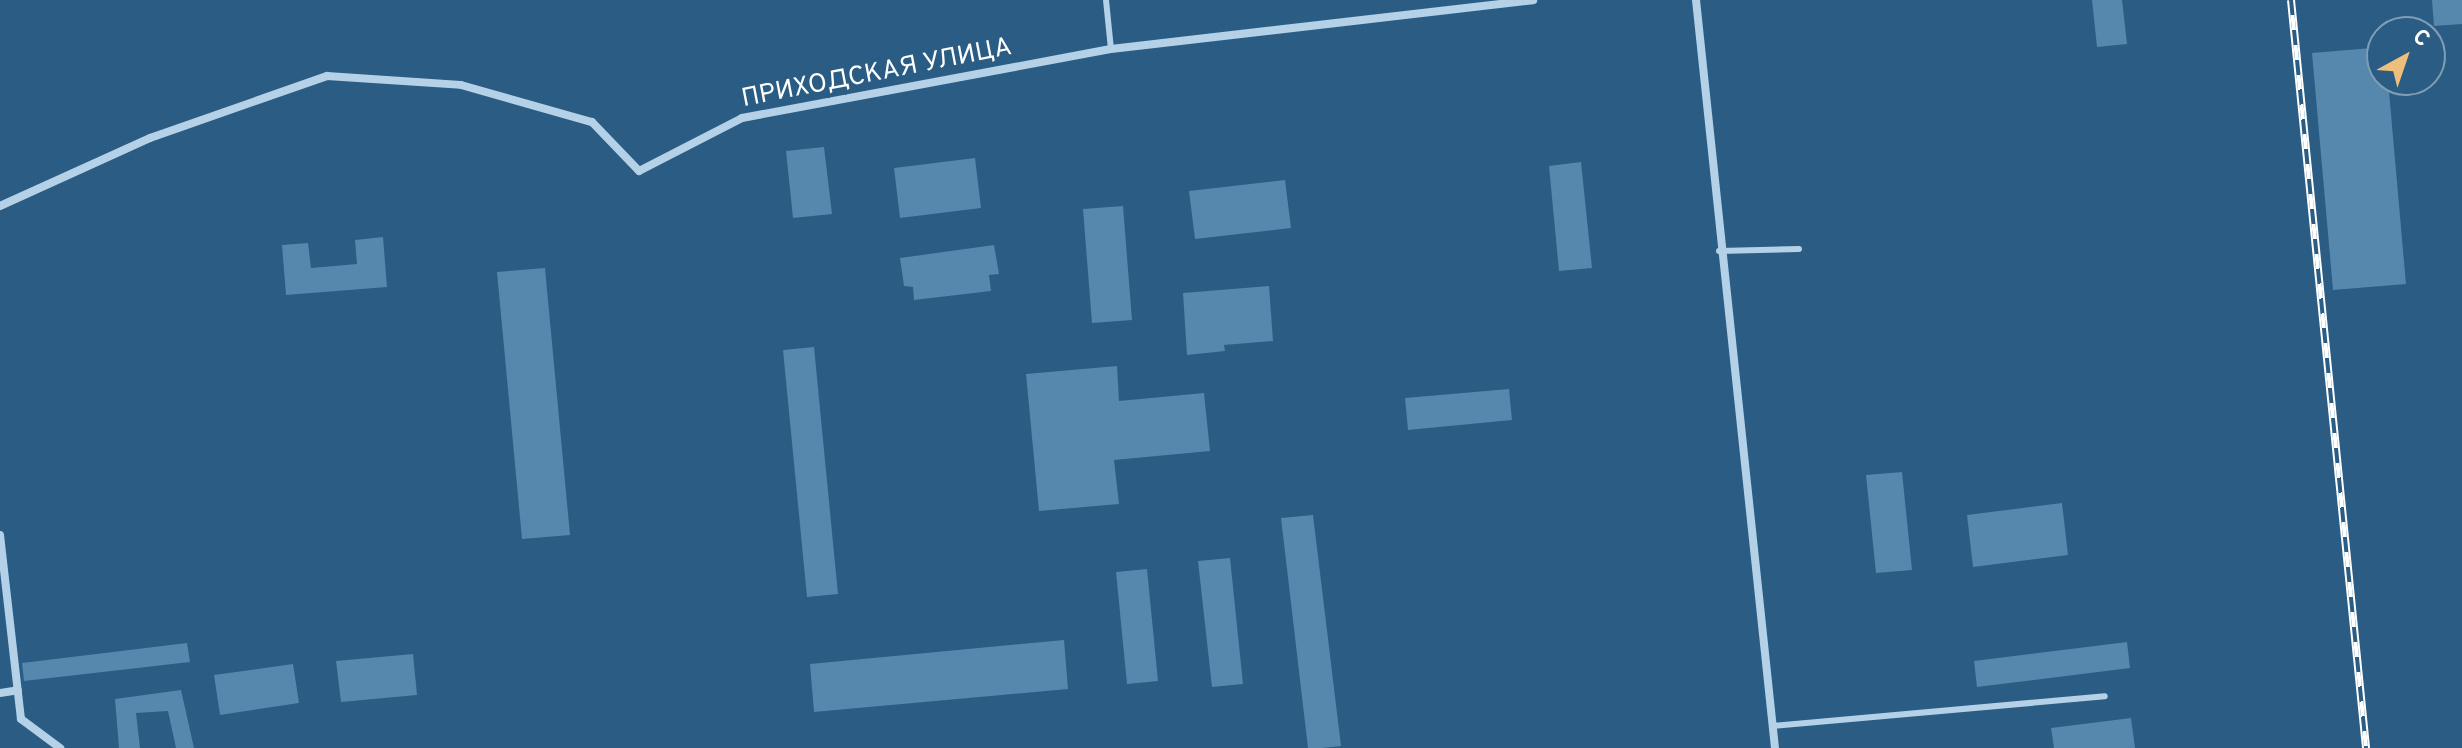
<!DOCTYPE html>
<html>
<head>
<meta charset="utf-8">
<style>
  body { margin:0 }
  #map { position:relative; width:2462px; height:748px; overflow:hidden; background:#2a5c84; font-family:Overpass,sans-serif }
  div>[style] { position:absolute }
  .building>* { inset:0; background:#5687ad }
  .lane>* { height:6px; margin:-3px; padding:0 3px; transform-origin:3px; border-radius:3px; background:#b4d1e7 }
  .street>* { height:8px; margin:-4px; padding:0 4px; transform-origin:4px; border-radius:4px; background:#b4d1e7 }
  .rail>* { height:8px; margin-top:-4px; transform-origin:0; background:repeating-linear-gradient(90deg,#2a5c84 0 15px,#fff 0 30px); box-sizing:border-box; border-block:2px solid #fff }
  span { translate:-50% -50%; white-space:nowrap; text-align:center; line-height:1.15; -webkit-text-stroke:6px #2a5c84; paint-order:stroke }
  .street-label { font-size:26px; color:#fff }
  .north { position:absolute; left:2366px; top:16px; width:80px; height:80px; box-sizing:border-box; background:#2a5c84; border:2px solid #7f9db5; border-radius:50%; rotate:40deg; font-size:22px; font-weight:700; line-height:32px; text-align:center; color:#fff }
  .north::after { content:''; display:block; margin:auto; width:28px; height:36px; background:#edbf7b; clip-path:polygon(50% 0,100% 100%,50% 72%,0 100%) }
</style>
</head>
<body>
<div id="map">
  <div class="building">
    <i style="clip-path:polygon(2092px 0,2122px 0,2127px 44px,2097px 47px)"></i>
    <i style="clip-path:polygon(2432px 0,2462px 0,2462px 24px,2434px 26px)"></i>
    <i style="clip-path:polygon(2372px 48px,2373px 53px,2382px 53px,2382px 80px,2388px 80px,2406px 284px,2333px 290px,2312px 53px)"></i>
    <i style="clip-path:polygon(824px 147px,832px 214px,793px 218px,786px 151px)"></i>
    <i style="clip-path:polygon(975px 158px,981px 208px,900px 218px,894px 168px)"></i>
    <i style="clip-path:polygon(1581px 162px,1592px 268px,1559px 271px,1549px 166px)"></i>
    <i style="clip-path:polygon(1285px 180px,1291px 228px,1195px 239px,1189px 191px)"></i>
    <i style="clip-path:polygon(1123px 206px,1132px 320px,1092px 323px,1083px 209px)"></i>
    <i style="clip-path:polygon(383px 237px,387px 287px,286px 295px,282px 245px,308px 243px,311px 268px,357px 264px,355px 240px)"></i>
    <i style="clip-path:polygon(994px 245px,999px 274px,989px 275px,991px 291px,914px 300px,913px 287px,904px 286px,900px 258px)"></i>
    <i style="clip-path:polygon(545px 268px,570px 535px,522px 539px,497px 272px)"></i>
    <i style="clip-path:polygon(1269px 286px,1273px 341px,1224px 345px,1225px 351px,1187px 355px,1183px 293px)"></i>
    <i style="clip-path:polygon(814px 347px,838px 594px,807px 597px,783px 350px)"></i>
    <i style="clip-path:polygon(1117px 366px,1119px 401px,1204px 393px,1210px 451px,1114px 460px,1119px 504px,1039px 511px,1026px 374px)"></i>
    <i style="clip-path:polygon(1509px 389px,1512px 420px,1408px 430px,1405px 398px)"></i>
    <i style="clip-path:polygon(1902px 472px,1912px 570px,1876px 573px,1866px 475px)"></i>
    <i style="clip-path:polygon(2062px 503px,2068px 555px,1973px 567px,1967px 515px)"></i>
    <i style="clip-path:polygon(1313px 515px,1341px 746px,1321px 748px,1308px 748px,1281px 518px)"></i>
    <i style="clip-path:polygon(1230px 558px,1243px 684px,1212px 687px,1198px 561px)"></i>
    <i style="clip-path:polygon(1147px 569px,1158px 681px,1127px 684px,1116px 572px)"></i>
    <i style="clip-path:polygon(1064px 640px,1068px 689px,814px 712px,810px 664px)"></i>
    <i style="clip-path:polygon(2127px 642px,2130px 668px,1977px 687px,1974px 661px)"></i>
    <i style="clip-path:polygon(187px 643px,190px 662px,24px 681px,22px 663px)"></i>
    <i style="clip-path:polygon(413px 654px,417px 695px,341px 702px,336px 661px)"></i>
    <i style="clip-path:polygon(293px 664px,299px 703px,220px 715px,214px 675px)"></i>
    <i style="clip-path:polygon(181px 690px,194px 748px,176px 748px,168px 711px,136px 713px,140px 748px,119px 748px,115px 699px)"></i>
    <i style="clip-path:polygon(2131px 718px,2135px 748px,2054px 748px,2051px 728px)"></i>
  </div>
  <div class="lane">
    <i style="left:1106px;top:0;width:49px;rotate:84.2deg"></i>
    <i style="left:1719px;top:251px;width:80px;rotate:-1.4deg"></i>
    <i style="left:1772px;top:726px;width:334px;rotate:-5.1deg"></i>
  </div>
  <div class="street">
    <i style="left:1696px;top:0;width:752px;rotate:83.97deg"></i>
    <i style="left:0;top:206px;width:165px;rotate:-24.4deg"></i>
    <i style="left:150px;top:138px;width:188px;rotate:-19.3deg"></i>
    <i style="left:327px;top:76px;width:134px;rotate:3.8deg"></i>
    <i style="left:461px;top:85px;width:136px;rotate:15.8deg"></i>
    <i style="left:592px;top:122px;width:68px;rotate:46.2deg"></i>
    <i style="left:639px;top:171px;width:116px;rotate:-27.2deg"></i>
    <i style="left:742px;top:118px;width:375px;rotate:-10.6deg"></i>
    <i style="left:1111px;top:49px;width:425px;rotate:-6.6deg"></i>
    <i style="left:0;top:535px;width:185px;rotate:83.5deg"></i>
    <i style="left:21px;top:719px;width:49px;rotate:36.6deg"></i>
    <i style="left:0;top:693px;width:18px;rotate:-9deg"></i>
  </div>
  <div class="rail">
    <i style="left:2291px;top:0;width:752px;rotate:84.27deg"></i>
  </div>
  <div class="street-label">
    <span style="left:877px;top:74px;rotate:-11deg">ПРИХОДСКАЯ УЛИЦА</span>
  </div>
  <div class="north">С</div>
</div>
</body>
</html>
